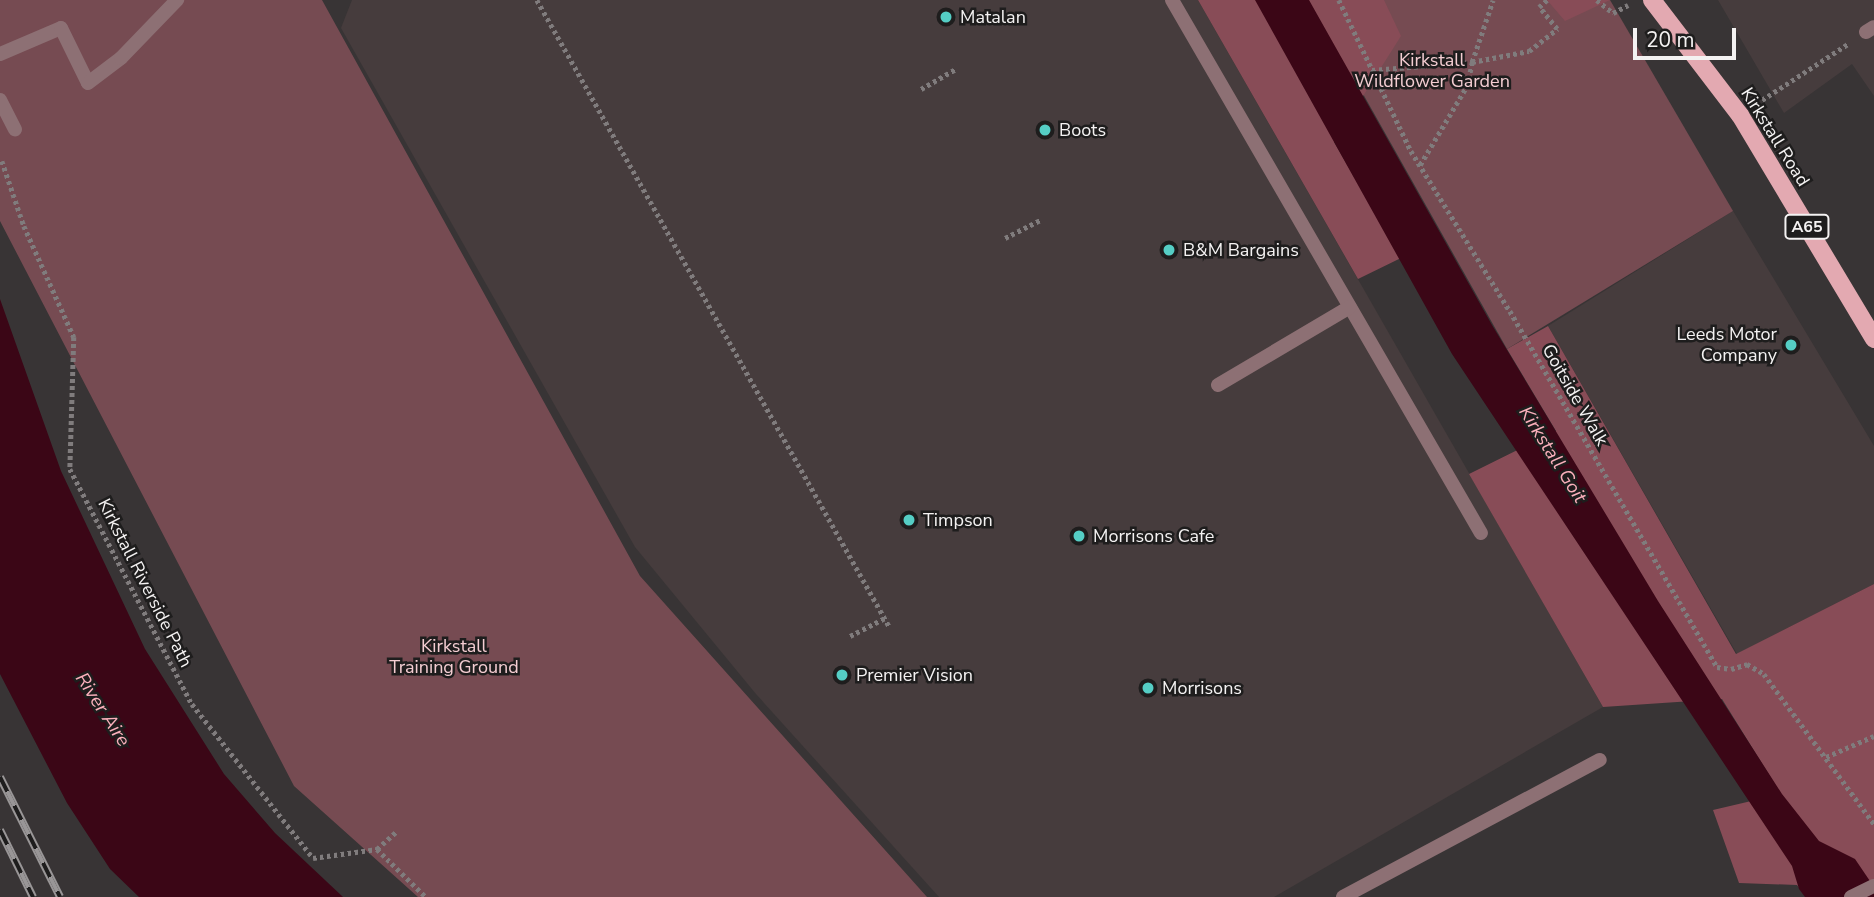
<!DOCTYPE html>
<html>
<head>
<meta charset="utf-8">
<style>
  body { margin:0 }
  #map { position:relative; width:1874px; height:897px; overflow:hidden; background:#383435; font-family:"Nunito Sans",sans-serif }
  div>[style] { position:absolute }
  .built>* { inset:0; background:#463c3d }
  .green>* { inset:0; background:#764b52 }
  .forest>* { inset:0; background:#884c57 }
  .water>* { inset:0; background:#3b0616 }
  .path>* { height:4.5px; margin-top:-2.25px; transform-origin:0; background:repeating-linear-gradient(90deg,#807c7d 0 3.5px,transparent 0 7px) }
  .service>* { height:14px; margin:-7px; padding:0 7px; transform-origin:7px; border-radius:7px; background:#8d7074 }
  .minor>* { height:14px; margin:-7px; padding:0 7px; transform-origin:7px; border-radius:7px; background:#8d7074 }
  .primary>* { height:18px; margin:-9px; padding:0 9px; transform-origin:9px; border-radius:9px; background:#e3a9b1 }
  .rail>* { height:8px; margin-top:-4px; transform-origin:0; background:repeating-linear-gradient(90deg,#1e1d1d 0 16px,#999697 0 32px); box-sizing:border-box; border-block:2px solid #999697 }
  .dots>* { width:19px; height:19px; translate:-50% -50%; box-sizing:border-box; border:4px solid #1e1d1d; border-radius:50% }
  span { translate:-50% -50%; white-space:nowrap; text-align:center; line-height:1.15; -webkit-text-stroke:5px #1e1d1d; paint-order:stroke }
  .shield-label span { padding:2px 5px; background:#1e1d1d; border:2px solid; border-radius:5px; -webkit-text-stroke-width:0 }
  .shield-label { font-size:16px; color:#f4f2f2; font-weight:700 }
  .poi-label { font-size:18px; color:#f4f2f2 }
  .left { translate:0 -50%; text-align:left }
  .right { translate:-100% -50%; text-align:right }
  .park-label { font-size:18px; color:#f4cdd2 }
  .street-label { font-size:18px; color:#f4f2f2 }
  .water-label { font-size:19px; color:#fbb0bc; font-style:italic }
  .scale { position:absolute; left:1633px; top:28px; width:103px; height:32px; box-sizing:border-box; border:4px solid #f4f2f2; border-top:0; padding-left:9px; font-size:21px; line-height:24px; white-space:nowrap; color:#f4f2f2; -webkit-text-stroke:5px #1e1d1d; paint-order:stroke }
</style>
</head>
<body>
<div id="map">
  <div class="built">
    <i style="clip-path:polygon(352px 0,1198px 0,1603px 707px,1274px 897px,939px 897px,756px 694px,635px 547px,341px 28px)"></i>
    <i style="clip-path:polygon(1718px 0,1874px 0,1874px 96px,1852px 64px,1784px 113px)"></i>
    <i style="clip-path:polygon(1733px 211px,1874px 446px,1874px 584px,1737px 654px,1548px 326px)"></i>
  </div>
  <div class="green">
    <i style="clip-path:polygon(0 0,322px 0,640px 576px,927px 897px,418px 897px,294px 786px,0 221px)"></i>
    <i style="clip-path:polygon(1310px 0,1610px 0,1733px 211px,1507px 349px)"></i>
  </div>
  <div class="forest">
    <i style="clip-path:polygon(1198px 0,1384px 0,1401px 36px,1334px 142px,1401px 258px,1358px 279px)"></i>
    <i style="clip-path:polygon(1547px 0,1610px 0,1565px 21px)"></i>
    <i style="clip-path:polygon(1548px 326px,1736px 654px,1874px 584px,1874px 897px,1807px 897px,1797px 885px,1739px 883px,1713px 810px,1781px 794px,1722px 699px,1603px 707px,1469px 474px,1556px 431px,1507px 349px)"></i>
  </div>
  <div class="water">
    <i style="clip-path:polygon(1255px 0,1309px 0,1492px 325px,1658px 601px,1782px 794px,1819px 841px,1855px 859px,1874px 887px,1874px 897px,1805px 897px,1799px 889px,1792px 866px,1452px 354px)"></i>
    <i style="clip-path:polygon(0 299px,61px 471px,145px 649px,224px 774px,275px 833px,343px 897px,139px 897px,110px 869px,67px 803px,0 674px)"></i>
  </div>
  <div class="path">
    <i style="left:537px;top:0;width:718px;rotate:60.65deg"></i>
    <i style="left:1339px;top:0;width:167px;rotate:64.5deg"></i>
    <i style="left:1411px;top:151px;width:188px;rotate:58.3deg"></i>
    <i style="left:1510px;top:311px;width:412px;rotate:59.8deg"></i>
    <i style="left:1717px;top:667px;width:14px;rotate:8deg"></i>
    <i style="left:1731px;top:669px;width:17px;rotate:-17deg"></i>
    <i style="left:1747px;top:664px;width:20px;rotate:30deg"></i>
    <i style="left:1764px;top:674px;width:186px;rotate:53.7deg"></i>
    <i style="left:1597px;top:0;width:21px;rotate:39deg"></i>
    <i style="left:1613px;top:13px;width:17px;rotate:-28deg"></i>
    <i style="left:1372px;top:70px;width:100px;rotate:-4.6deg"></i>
    <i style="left:1472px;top:62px;width:65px;rotate:-71.3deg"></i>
    <i style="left:921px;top:89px;width:39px;rotate:-30deg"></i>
    <i style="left:1762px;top:100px;width:103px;rotate:-33.1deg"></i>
    <i style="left:2px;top:161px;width:69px;rotate:71.3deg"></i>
    <i style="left:24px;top:226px;width:122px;rotate:65.8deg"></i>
    <i style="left:74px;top:337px;width:132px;rotate:91.7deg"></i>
    <i style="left:70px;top:469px;width:265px;rotate:62.6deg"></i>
    <i style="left:192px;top:704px;width:196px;rotate:51.8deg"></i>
    <i style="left:313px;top:858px;width:65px;rotate:-8deg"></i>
    <i style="left:377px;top:849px;width:69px;rotate:44.4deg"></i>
    <i style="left:1420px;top:165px;width:92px;rotate:-59.3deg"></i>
    <i style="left:1467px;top:86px;width:25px;rotate:-78deg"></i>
    <i style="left:1472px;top:62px;width:58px;rotate:-10.9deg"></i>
    <i style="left:1529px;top:51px;width:36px;rotate:-38deg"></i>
    <i style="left:1557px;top:29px;width:28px;rotate:-129deg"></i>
    <i style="left:1539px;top:7px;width:11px;rotate:-41deg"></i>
    <i style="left:1005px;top:238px;width:39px;rotate:-27deg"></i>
    <i style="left:850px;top:636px;width:42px;rotate:-27.2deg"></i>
    <i style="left:1826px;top:757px;width:52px;rotate:-23.6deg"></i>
    <i style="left:377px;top:849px;width:27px;rotate:-42deg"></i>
  </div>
  <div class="service">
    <i style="left:1172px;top:0;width:616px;rotate:59.9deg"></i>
    <i style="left:0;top:54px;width:66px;rotate:-23.1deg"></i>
    <i style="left:61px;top:28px;width:61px;rotate:63.9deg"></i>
    <i style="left:88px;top:83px;width:41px;rotate:-37.1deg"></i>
    <i style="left:121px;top:58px;width:81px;rotate:-46deg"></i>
    <i style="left:0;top:100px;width:33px;rotate:63deg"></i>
    <i style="left:1218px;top:385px;width:153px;rotate:-30.6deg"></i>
    <i style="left:1343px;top:897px;width:291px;rotate:-28.1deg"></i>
    <i style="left:1851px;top:897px;width:25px;rotate:-26deg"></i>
  </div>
  <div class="minor">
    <i style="left:1866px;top:32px;width:9px;rotate:-32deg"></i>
  </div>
  <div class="primary">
    <i style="left:1652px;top:0;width:145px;rotate:52.6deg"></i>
    <i style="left:1740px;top:115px;width:261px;rotate:59.1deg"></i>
  </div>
  <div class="rail">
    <i style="left:0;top:777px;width:134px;rotate:63.4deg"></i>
    <i style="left:0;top:830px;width:75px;rotate:63.8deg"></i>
  </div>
  <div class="dots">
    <i style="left:946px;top:17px;background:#55cec5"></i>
    <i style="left:1045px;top:130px;background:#55cec5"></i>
    <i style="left:1169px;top:250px;background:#55cec5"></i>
    <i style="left:1791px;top:345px;background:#55cec5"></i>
    <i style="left:909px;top:520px;background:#55cec5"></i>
    <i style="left:1079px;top:536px;background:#55cec5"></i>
    <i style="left:842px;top:675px;background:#55cec5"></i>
    <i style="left:1148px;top:688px;background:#55cec5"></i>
  </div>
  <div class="shield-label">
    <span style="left:1807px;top:227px">A65</span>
  </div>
  <div class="poi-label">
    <span class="left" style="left:960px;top:17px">Matalan</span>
    <span class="left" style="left:1059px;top:130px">Boots</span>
    <span class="left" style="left:1183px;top:250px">B&amp;M Bargains</span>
    <span class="right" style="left:1777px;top:345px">Leeds Motor<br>Company</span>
    <span class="left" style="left:923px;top:520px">Timpson</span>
    <span class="left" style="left:1093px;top:536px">Morrisons Cafe</span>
    <span class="left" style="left:856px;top:675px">Premier Vision</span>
    <span class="left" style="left:1162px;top:688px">Morrisons</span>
  </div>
  <div class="park-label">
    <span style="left:1432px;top:71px">Kirkstall<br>Wildflower Garden</span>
    <span style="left:454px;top:657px">Kirkstall<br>Training Ground</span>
  </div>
  <div class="street-label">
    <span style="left:1775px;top:137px;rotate:58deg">Kirkstall Road</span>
    <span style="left:1575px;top:395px;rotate:60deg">Goitside Walk</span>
    <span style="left:145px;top:583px;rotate:63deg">Kirkstall Riverside Path</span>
  </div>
  <div class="water-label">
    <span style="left:1552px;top:455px;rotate:58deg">Kirkstall Goit</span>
    <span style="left:102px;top:710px;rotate:57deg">River Aire</span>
  </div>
  <div class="scale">20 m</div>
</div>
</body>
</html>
